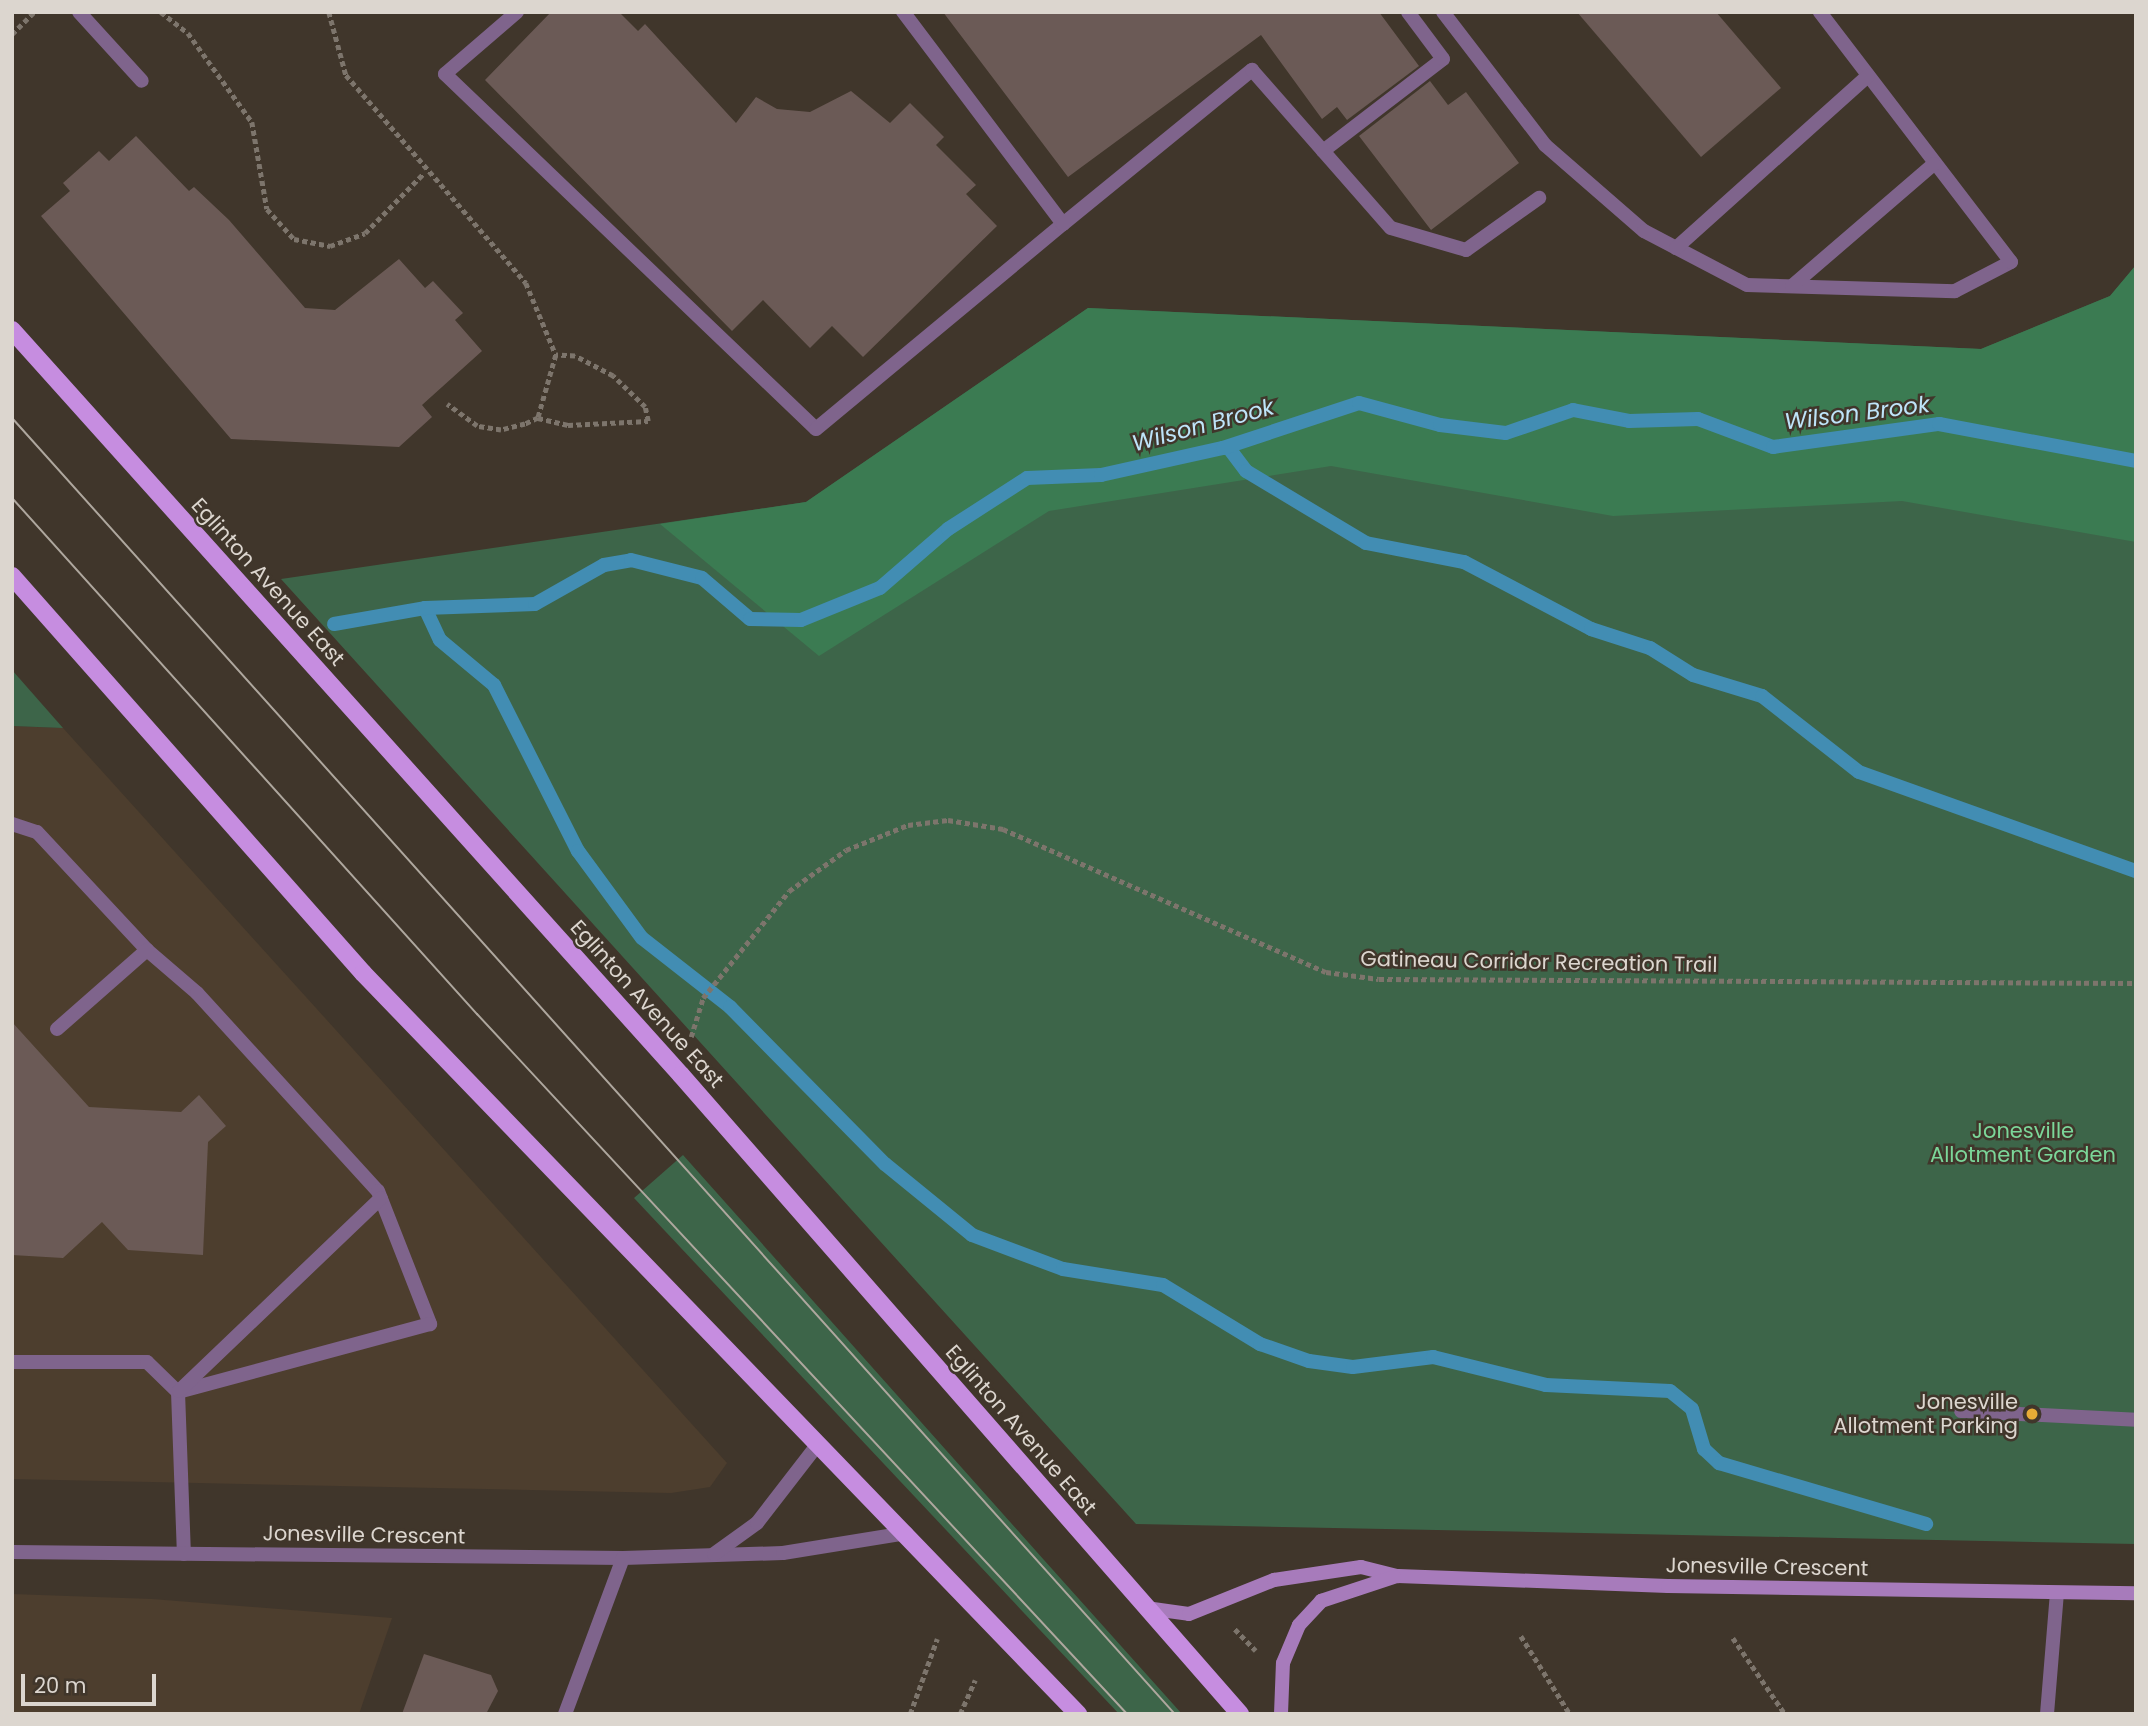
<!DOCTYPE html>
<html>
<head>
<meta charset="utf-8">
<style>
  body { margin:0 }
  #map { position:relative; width:2148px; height:1726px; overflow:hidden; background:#40362b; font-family:Poppins,sans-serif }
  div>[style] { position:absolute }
  .built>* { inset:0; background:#4d3e2e }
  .green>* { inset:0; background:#3d6549 }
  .forest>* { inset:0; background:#3b7b52 }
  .stream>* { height:14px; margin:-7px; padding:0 7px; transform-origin:7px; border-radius:7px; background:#428db3 }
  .building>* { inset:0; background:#6b5a56 }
  .path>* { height:4.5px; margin-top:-2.25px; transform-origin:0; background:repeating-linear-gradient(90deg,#7d756c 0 5px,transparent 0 8.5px) }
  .lane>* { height:14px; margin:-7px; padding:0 7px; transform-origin:7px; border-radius:7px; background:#7f648c }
  .street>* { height:14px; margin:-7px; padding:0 7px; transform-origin:7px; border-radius:7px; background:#7f648c }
  .secondary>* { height:14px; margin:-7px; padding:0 7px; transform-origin:7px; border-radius:7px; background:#a77bbb }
  .primary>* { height:18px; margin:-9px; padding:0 9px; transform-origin:9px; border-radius:9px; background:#c68de0 }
  .tram>* { height:2px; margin:-1px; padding:0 1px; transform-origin:1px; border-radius:1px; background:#aea79e }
  .dots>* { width:19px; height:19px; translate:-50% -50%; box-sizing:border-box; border:4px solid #40362b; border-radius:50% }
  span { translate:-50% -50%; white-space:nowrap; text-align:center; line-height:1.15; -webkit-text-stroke:5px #40362b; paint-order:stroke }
  .street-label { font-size:21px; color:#dcd6cf }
  .park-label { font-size:21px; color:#7bd699 }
  .poi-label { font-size:21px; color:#dcd6cf }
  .right { translate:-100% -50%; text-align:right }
  .water-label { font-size:23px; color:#bee4f9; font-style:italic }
  .frame { position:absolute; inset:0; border:14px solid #dcd6cf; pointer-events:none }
  .scale { position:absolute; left:21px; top:1674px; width:135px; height:32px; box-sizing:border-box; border:4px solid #dcd6cf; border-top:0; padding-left:9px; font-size:21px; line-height:24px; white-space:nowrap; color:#dcd6cf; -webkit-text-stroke:5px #40362b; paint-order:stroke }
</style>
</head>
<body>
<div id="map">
  <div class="built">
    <i style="clip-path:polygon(12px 726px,63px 728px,727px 1463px,710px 1487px,671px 1493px,12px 1479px)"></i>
    <i style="clip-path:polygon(12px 1594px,152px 1599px,392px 1618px,359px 1714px,12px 1714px)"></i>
  </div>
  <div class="green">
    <i style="clip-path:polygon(2136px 265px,2136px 1544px,1136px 1524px,281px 579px,806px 502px,1088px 308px,1981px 349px,2110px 296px)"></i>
    <i style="clip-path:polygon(12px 670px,63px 728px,12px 726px)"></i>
    <i style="clip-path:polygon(683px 1155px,1044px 1560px,1182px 1714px,1119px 1714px,634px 1198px)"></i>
  </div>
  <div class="forest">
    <i style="clip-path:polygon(2136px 265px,2136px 542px,1902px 501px,1613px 516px,1331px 466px,1049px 511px,819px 656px,660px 524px,806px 502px,1088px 308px,1981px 349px,2110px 296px)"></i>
  </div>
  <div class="stream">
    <i style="left:1228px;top:447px;width:30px;rotate:53deg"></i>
    <i style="left:1246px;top:471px;width:140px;rotate:31deg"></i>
    <i style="left:1366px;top:543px;width:100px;rotate:11deg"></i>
    <i style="left:1464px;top:562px;width:144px;rotate:27.8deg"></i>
    <i style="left:1591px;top:629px;width:62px;rotate:17.9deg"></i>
    <i style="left:1650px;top:648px;width:51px;rotate:32.1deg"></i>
    <i style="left:1693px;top:675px;width:72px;rotate:16.9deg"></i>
    <i style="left:1762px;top:696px;width:123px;rotate:38.1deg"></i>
    <i style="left:1859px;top:772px;width:294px;rotate:19.7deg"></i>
    <i style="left:425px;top:608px;width:35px;rotate:65deg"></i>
    <i style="left:440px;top:640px;width:70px;rotate:39.8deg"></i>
    <i style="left:494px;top:685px;width:186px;rotate:63.2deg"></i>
    <i style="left:578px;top:851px;width:108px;rotate:53.7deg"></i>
    <i style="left:642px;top:938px;width:112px;rotate:38.1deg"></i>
    <i style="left:730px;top:1007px;width:221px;rotate:45.4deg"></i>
    <i style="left:885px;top:1164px;width:112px;rotate:39.2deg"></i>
    <i style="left:972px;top:1235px;width:97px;rotate:20.5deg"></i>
    <i style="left:1063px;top:1269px;width:101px;rotate:9.1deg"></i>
    <i style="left:1163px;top:1285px;width:114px;rotate:31.3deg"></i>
    <i style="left:1260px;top:1344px;width:52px;rotate:19.1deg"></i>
    <i style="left:1309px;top:1361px;width:44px;rotate:7.8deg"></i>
    <i style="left:1353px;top:1367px;width:81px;rotate:-7.1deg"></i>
    <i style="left:1433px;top:1357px;width:116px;rotate:13.9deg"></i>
    <i style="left:1546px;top:1385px;width:124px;rotate:2.8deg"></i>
    <i style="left:1670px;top:1391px;width:28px;rotate:39deg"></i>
    <i style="left:1692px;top:1409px;width:42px;rotate:73.3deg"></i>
    <i style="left:1704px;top:1449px;width:21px;rotate:43deg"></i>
    <i style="left:1719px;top:1463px;width:216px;rotate:16.4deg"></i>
    <i style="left:334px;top:624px;width:92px;rotate:-10deg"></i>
    <i style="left:425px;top:608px;width:110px;rotate:-2.1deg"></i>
    <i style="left:535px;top:604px;width:79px;rotate:-29.5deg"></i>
    <i style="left:604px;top:565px;width:27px;rotate:-10deg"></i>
    <i style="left:631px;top:560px;width:73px;rotate:14.2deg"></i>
    <i style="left:702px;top:578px;width:63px;rotate:40.5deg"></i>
    <i style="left:750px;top:619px;width:51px;rotate:1.1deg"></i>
    <i style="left:801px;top:620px;width:85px;rotate:-22.1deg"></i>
    <i style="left:880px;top:588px;width:90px;rotate:-40.9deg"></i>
    <i style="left:948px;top:529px;width:94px;rotate:-32.8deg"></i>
    <i style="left:1027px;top:478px;width:74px;rotate:-2.3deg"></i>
    <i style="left:1101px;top:475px;width:125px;rotate:-12.5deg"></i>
    <i style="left:1223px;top:448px;width:143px;rotate:-18.3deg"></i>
    <i style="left:1359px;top:403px;width:84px;rotate:15.2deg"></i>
    <i style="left:1440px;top:425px;width:66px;rotate:6.9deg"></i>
    <i style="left:1506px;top:433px;width:71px;rotate:-18.9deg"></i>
    <i style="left:1573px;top:410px;width:57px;rotate:11.1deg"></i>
    <i style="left:1629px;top:421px;width:69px;rotate:-1.7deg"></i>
    <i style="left:1698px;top:419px;width:80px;rotate:20.5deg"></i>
    <i style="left:1773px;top:447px;width:168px;rotate:-7.9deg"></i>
    <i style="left:1939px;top:424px;width:200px;rotate:10.6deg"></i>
  </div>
  <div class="building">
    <i style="clip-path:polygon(551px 12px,619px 12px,638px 31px,645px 24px,736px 123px,756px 97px,777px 109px,810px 112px,851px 91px,890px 123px,910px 103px,944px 137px,936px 145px,976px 185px,966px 194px,997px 226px,863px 357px,832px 326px,810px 348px,763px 300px,732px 331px,485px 80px)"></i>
    <i style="clip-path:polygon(943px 12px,1379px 12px,1419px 66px,1347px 120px,1337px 107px,1322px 119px,1261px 35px,1068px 177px)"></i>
    <i style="clip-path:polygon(1577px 12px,1716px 12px,1781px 88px,1701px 157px)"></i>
    <i style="clip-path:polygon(1430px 81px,1448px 105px,1466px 92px,1519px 163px,1431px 230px,1359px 136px)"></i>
    <i style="clip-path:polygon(136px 136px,189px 191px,194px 187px,229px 220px,305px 308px,335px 310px,399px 259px,425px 288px,433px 281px,463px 313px,455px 320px,482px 351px,422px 405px,432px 417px,399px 447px,231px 439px,41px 216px,70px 191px,63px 183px,99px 151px,109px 161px)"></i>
    <i style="clip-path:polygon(12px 1022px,89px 1107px,181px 1112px,199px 1095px,226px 1126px,208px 1142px,203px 1255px,128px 1250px,102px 1222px,63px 1258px,12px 1255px)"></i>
    <i style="clip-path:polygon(424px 1654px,491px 1675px,498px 1691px,486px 1714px,402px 1714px)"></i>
  </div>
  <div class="path">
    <i style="left:161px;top:12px;width:34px;rotate:38deg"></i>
    <i style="left:188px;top:33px;width:110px;rotate:54.3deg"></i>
    <i style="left:252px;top:122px;width:88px;rotate:80.2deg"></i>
    <i style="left:267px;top:209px;width:40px;rotate:48deg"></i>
    <i style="left:294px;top:239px;width:37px;rotate:11deg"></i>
    <i style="left:330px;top:246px;width:37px;rotate:-20deg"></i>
    <i style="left:365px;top:233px;width:84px;rotate:-45.5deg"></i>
    <i style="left:329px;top:12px;width:65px;rotate:74.9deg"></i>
    <i style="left:346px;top:75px;width:275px;rotate:49.1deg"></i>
    <i style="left:526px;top:283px;width:78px;rotate:67.4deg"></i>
    <i style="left:556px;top:355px;width:66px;rotate:105.9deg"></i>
    <i style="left:538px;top:418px;width:14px;rotate:155deg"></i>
    <i style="left:525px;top:424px;width:25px;rotate:166deg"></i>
    <i style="left:501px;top:430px;width:24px;rotate:-171deg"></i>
    <i style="left:477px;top:426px;width:37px;rotate:-144deg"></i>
    <i style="left:12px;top:34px;width:31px;rotate:-45deg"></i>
    <i style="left:538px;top:418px;width:31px;rotate:13deg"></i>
    <i style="left:568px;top:425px;width:80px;rotate:-2.9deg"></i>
    <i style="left:648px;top:421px;width:14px;rotate:-102deg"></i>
    <i style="left:645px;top:407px;width:45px;rotate:-135.9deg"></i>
    <i style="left:613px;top:376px;width:43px;rotate:-152.2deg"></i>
    <i style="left:575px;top:356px;width:19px;rotate:-177deg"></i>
    <i style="left:691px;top:1037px;width:41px;rotate:-72.9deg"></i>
    <i style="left:703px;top:998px;width:137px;rotate:-51.2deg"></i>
    <i style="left:789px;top:891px;width:70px;rotate:-35.7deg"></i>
    <i style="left:846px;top:850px;width:67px;rotate:-22deg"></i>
    <i style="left:908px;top:825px;width:40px;rotate:-7.1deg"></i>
    <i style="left:948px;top:820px;width:56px;rotate:9.3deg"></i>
    <i style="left:1003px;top:829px;width:353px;rotate:23.9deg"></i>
    <i style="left:1326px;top:972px;width:53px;rotate:7.5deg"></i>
    <i style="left:1379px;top:979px;width:757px;rotate:0.3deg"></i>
    <i style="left:1235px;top:1629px;width:30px;rotate:46deg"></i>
    <i style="left:1521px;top:1636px;width:92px;rotate:57.9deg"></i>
    <i style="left:1733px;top:1638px;width:92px;rotate:55.6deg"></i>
    <i style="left:910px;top:1714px;width:80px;rotate:-70.2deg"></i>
    <i style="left:960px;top:1714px;width:37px;rotate:-66deg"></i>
  </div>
  <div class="lane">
    <i style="left:79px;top:12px;width:93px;rotate:47.6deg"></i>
    <i style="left:517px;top:12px;width:95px;rotate:139.3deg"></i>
    <i style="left:445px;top:74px;width:513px;rotate:43.74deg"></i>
    <i style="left:816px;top:429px;width:321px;rotate:-39.7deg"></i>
    <i style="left:1063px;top:224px;width:266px;rotate:-127deg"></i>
    <i style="left:1443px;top:12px;width:168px;rotate:52.5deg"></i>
    <i style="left:1545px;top:145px;width:131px;rotate:41deg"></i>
    <i style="left:1644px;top:231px;width:116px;rotate:27.7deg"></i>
    <i style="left:1747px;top:285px;width:208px;rotate:1.7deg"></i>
    <i style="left:1955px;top:291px;width:63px;rotate:-27.4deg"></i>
    <i style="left:2011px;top:262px;width:315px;rotate:-127.4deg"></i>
    <i style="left:1323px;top:151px;width:151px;rotate:-37.5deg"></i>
    <i style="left:1443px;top:59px;width:59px;rotate:-126.7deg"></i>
    <i style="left:1063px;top:224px;width:244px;rotate:-39.2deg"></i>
    <i style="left:1252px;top:70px;width:210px;rotate:48.7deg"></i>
    <i style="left:1391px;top:228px;width:78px;rotate:16.3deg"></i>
    <i style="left:1466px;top:250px;width:90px;rotate:-35.5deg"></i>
    <i style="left:1676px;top:248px;width:258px;rotate:-41.9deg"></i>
    <i style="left:1792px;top:286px;width:187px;rotate:-40.7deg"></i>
    <i style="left:12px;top:824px;width:26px;rotate:18deg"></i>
    <i style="left:37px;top:832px;width:161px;rotate:47deg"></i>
    <i style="left:147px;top:950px;width:66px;rotate:40.7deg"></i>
    <i style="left:197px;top:993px;width:268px;rotate:47.6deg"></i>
    <i style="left:378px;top:1191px;width:143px;rotate:68.6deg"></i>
    <i style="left:430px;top:1324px;width:261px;rotate:164.9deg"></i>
    <i style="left:57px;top:1029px;width:120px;rotate:-41.3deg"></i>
    <i style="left:12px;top:1362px;width:135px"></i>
    <i style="left:147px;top:1362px;width:43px;rotate:44.1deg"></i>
    <i style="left:178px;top:1392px;width:162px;rotate:87.9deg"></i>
    <i style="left:179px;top:1391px;width:279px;rotate:-43.7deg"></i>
    <i style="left:1961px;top:1411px;width:175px;rotate:2.9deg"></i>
    <i style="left:2047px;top:1714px;width:121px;rotate:-85.3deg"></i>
  </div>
  <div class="street">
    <i style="left:12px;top:1552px;width:611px;rotate:0.56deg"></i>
    <i style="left:623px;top:1558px;width:160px;rotate:-1.8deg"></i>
    <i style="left:783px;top:1553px;width:125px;rotate:-9.2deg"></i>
    <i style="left:714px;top:1554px;width:53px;rotate:-35.8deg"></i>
    <i style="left:757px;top:1523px;width:100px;rotate:-52.3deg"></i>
    <i style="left:565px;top:1714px;width:166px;rotate:-69.6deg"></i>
  </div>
  <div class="secondary">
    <i style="left:1146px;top:1608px;width:43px;rotate:7.9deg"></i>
    <i style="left:1189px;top:1614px;width:92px;rotate:-21.8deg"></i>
    <i style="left:1274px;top:1580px;width:88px;rotate:-8.5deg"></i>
    <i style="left:1361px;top:1567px;width:38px;rotate:14deg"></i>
    <i style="left:1398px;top:1576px;width:270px;rotate:2.1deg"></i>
    <i style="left:1668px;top:1586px;width:468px;rotate:0.9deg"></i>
    <i style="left:1281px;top:1714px;width:51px;rotate:-87.8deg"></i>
    <i style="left:1283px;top:1663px;width:41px;rotate:-67.2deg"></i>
    <i style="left:1299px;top:1625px;width:33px;rotate:-47deg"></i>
    <i style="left:1321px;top:1601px;width:77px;rotate:-18.2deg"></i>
  </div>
  <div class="primary">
    <i style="left:12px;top:330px;width:1001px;rotate:48.08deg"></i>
    <i style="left:681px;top:1075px;width:849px;rotate:48.82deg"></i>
    <i style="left:12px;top:576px;width:530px;rotate:48.52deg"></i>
    <i style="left:363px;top:973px;width:1030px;rotate:46.02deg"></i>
  </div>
  <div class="tram">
    <i style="left:12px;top:418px;width:1741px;rotate:48.1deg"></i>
    <i style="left:12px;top:498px;width:695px;rotate:47.98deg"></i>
    <i style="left:477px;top:1014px;width:955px;rotate:47.12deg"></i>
  </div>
  <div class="dots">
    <i style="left:2032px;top:1414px;background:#e7ac36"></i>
  </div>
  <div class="street-label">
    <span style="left:268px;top:582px;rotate:48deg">Eglinton Avenue East</span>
    <span style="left:1539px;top:962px;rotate:1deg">Gatineau Corridor Recreation Trail</span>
    <span style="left:647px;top:1004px;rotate:48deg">Eglinton Avenue East</span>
    <span style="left:1021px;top:1430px;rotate:49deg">Eglinton Avenue East</span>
    <span style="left:364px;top:1535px;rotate:1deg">Jonesville Crescent</span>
    <span style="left:1767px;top:1567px;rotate:1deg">Jonesville Crescent</span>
  </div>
  <div class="park-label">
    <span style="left:2023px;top:1143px">Jonesville<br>Allotment Garden</span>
  </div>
  <div class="poi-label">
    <span class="right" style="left:2018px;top:1414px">Jonesville<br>Allotment Parking</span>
  </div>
  <div class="water-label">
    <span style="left:1857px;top:413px;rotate:-7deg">Wilson Brook</span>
    <span style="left:1203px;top:425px;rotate:-15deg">Wilson Brook</span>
  </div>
  <div class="frame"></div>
  <div class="scale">20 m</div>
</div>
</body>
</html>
